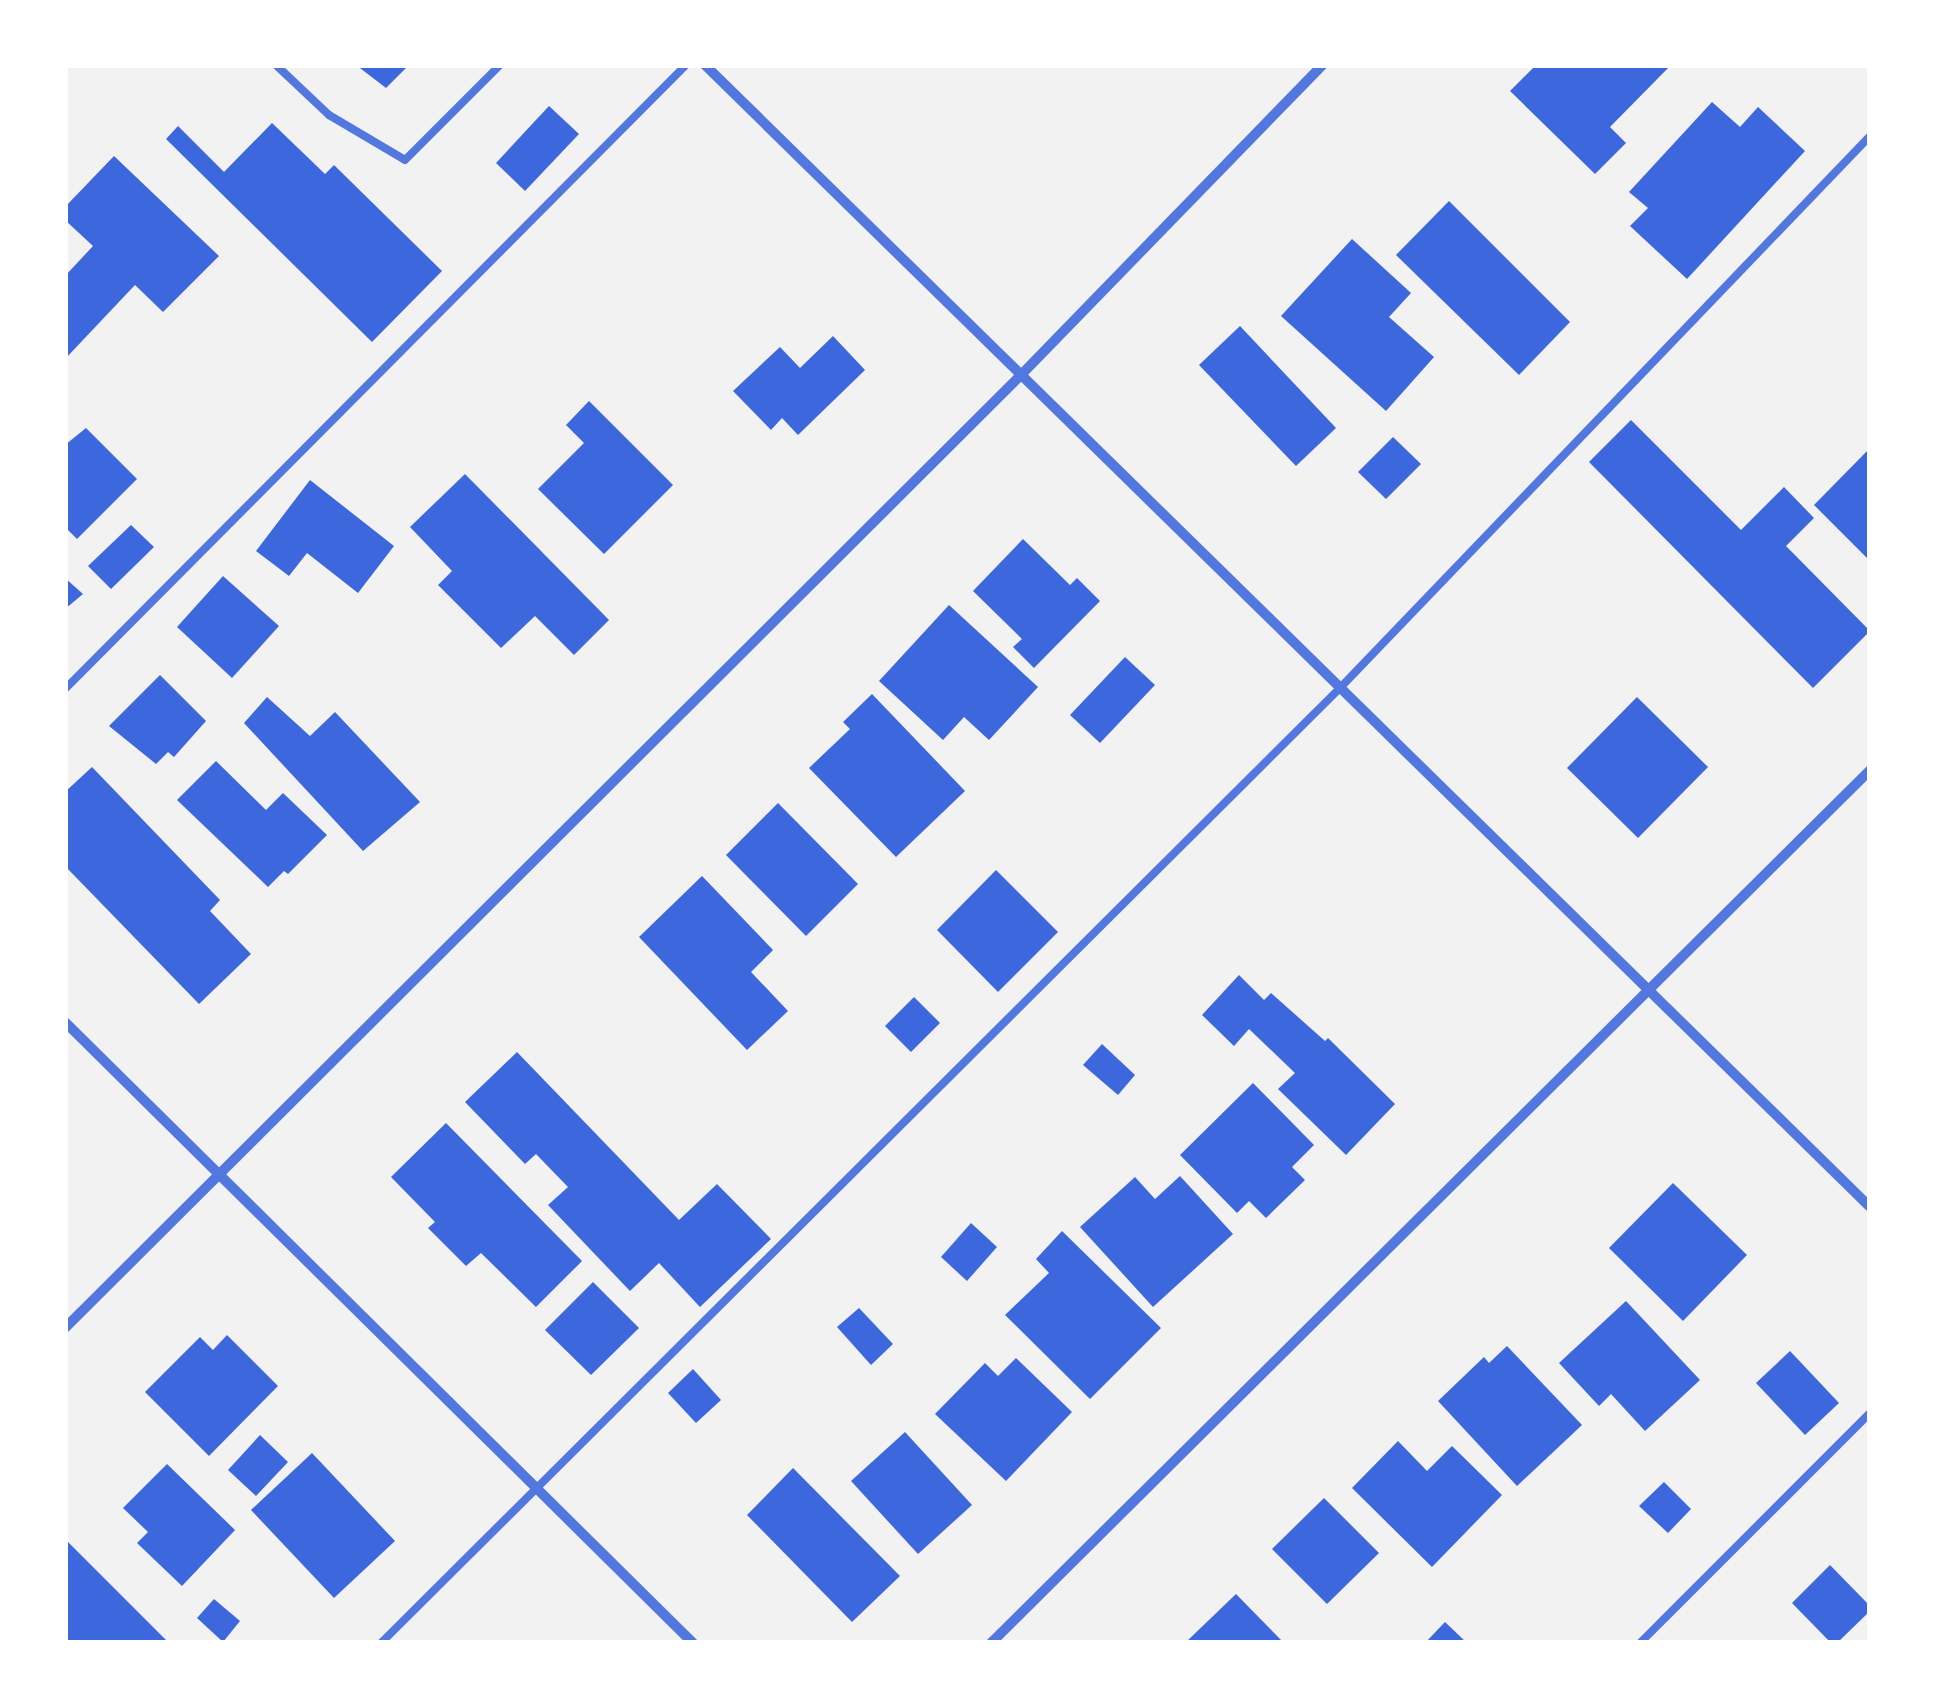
<!DOCTYPE html>
<html>
<head>
<meta charset="utf-8">
<style>
  body { margin:0 }
  #map { position:relative; width:1935px; height:1708px; overflow:hidden; background:#f2f2f2; font-family:Cabin,sans-serif }
  div>[style] { position:absolute }
  .building>* { inset:0; background:#3d67dc }
  .service>* { height:8px; margin:-4px; padding:0 4px; transform-origin:4px; border-radius:4px; background:#5277de }
  .minor>* { height:10px; margin:-5px; padding:0 5px; transform-origin:5px; border-radius:5px; background:#5277de }
  span { translate:-50% -50%; white-space:nowrap; text-align:center; line-height:1.15; -webkit-text-stroke:8px #fff; paint-order:stroke }
  .frame { position:absolute; inset:0; border:68px solid #fff; pointer-events:none }
</style>
</head>
<body>
<div id="map">
  <div class="building">
    <i style="clip-path:polygon(356px 65px,409px 65px,386px 88px)"></i>
    <i style="clip-path:polygon(1536px 65px,1671px 65px,1610px 127px,1626px 143px,1595px 174px,1510px 91px)"></i>
    <i style="clip-path:polygon(1712px 102px,1740px 127px,1758px 107px,1805px 151px,1687px 279px,1630px 226px,1648px 208px,1629px 192px)"></i>
    <i style="clip-path:polygon(549px 106px,579px 134px,525px 191px,496px 163px)"></i>
    <i style="clip-path:polygon(272px 123px,325px 174px,334px 165px,442px 271px,372px 342px,166px 139px,178px 126px,224px 172px)"></i>
    <i style="clip-path:polygon(114px 156px,219px 256px,163px 312px,135px 285px,65px 359px,65px 276px,93px 246px,65px 220px,65px 207px)"></i>
    <i style="clip-path:polygon(1449px 201px,1570px 322px,1519px 375px,1396px 255px)"></i>
    <i style="clip-path:polygon(1352px 239px,1411px 293px,1389px 317px,1434px 357px,1386px 411px,1281px 316px)"></i>
    <i style="clip-path:polygon(1240px 326px,1336px 428px,1296px 466px,1199px 365px)"></i>
    <i style="clip-path:polygon(833px 336px,865px 370px,798px 435px,782px 418px,771px 430px,733px 391px,780px 347px,800px 368px)"></i>
    <i style="clip-path:polygon(589px 401px,673px 485px,604px 554px,538px 489px,584px 443px,566px 425px)"></i>
    <i style="clip-path:polygon(1631px 420px,1741px 530px,1784px 487px,1814px 518px,1786px 546px,1870px 631px,1813px 688px,1589px 462px)"></i>
    <i style="clip-path:polygon(86px 428px,137px 479px,77px 539px,65px 527px,65px 445px)"></i>
    <i style="clip-path:polygon(1393px 437px,1421px 464px,1386px 499px,1358px 472px)"></i>
    <i style="clip-path:polygon(1870px 448px,1870px 561px,1814px 505px)"></i>
    <i style="clip-path:polygon(465px 474px,609px 620px,574px 655px,535px 616px,501px 648px,438px 585px,452px 571px,410px 527px)"></i>
    <i style="clip-path:polygon(310px 480px,394px 546px,358px 593px,307px 553px,289px 576px,256px 551px)"></i>
    <i style="clip-path:polygon(131px 525px,154px 547px,111px 589px,88px 566px)"></i>
    <i style="clip-path:polygon(1023px 539px,1070px 585px,1077px 578px,1100px 601px,1034px 668px,1013px 647px,1022px 639px,973px 591px)"></i>
    <i style="clip-path:polygon(223px 576px,279px 626px,232px 678px,177px 627px)"></i>
    <i style="clip-path:polygon(65px 578px,83px 594px,65px 609px)"></i>
    <i style="clip-path:polygon(949px 605px,1038px 687px,989px 740px,964px 717px,943px 740px,879px 681px)"></i>
    <i style="clip-path:polygon(1125px 657px,1155px 685px,1100px 743px,1070px 715px)"></i>
    <i style="clip-path:polygon(160px 675px,206px 721px,174px 757px,168px 752px,156px 764px,109px 726px)"></i>
    <i style="clip-path:polygon(872px 694px,965px 791px,896px 857px,809px 768px,850px 729px,843px 722px)"></i>
    <i style="clip-path:polygon(267px 697px,310px 736px,335px 712px,420px 802px,363px 851px,244px 723px)"></i>
    <i style="clip-path:polygon(1637px 697px,1708px 767px,1638px 838px,1567px 768px)"></i>
    <i style="clip-path:polygon(216px 761px,266px 810px,283px 793px,327px 835px,288px 874px,284px 871px,268px 887px,177px 800px)"></i>
    <i style="clip-path:polygon(92px 767px,220px 900px,210px 911px,251px 954px,199px 1004px,65px 866px,65px 792px)"></i>
    <i style="clip-path:polygon(778px 803px,858px 884px,806px 936px,726px 855px)"></i>
    <i style="clip-path:polygon(996px 870px,1058px 932px,998px 992px,937px 930px)"></i>
    <i style="clip-path:polygon(702px 876px,773px 950px,751px 972px,788px 1011px,747px 1050px,639px 937px)"></i>
    <i style="clip-path:polygon(1239px 975px,1264px 1000px,1271px 993px,1325px 1041px,1328px 1038px,1395px 1104px,1346px 1155px,1278px 1089px,1295px 1073px,1249px 1029px,1234px 1046px,1202px 1015px)"></i>
    <i style="clip-path:polygon(914px 997px,940px 1023px,911px 1052px,885px 1026px)"></i>
    <i style="clip-path:polygon(1102px 1044px,1135px 1075px,1118px 1095px,1083px 1065px)"></i>
    <i style="clip-path:polygon(517px 1052px,679px 1220px,717px 1184px,771px 1239px,700px 1307px,659px 1263px,630px 1291px,548px 1205px,568px 1187px,536px 1154px,525px 1164px,465px 1102px)"></i>
    <i style="clip-path:polygon(1253px 1083px,1314px 1145px,1292px 1167px,1305px 1180px,1266px 1218px,1249px 1201px,1237px 1213px,1180px 1155px)"></i>
    <i style="clip-path:polygon(446px 1123px,582px 1261px,536px 1307px,481px 1253px,466px 1266px,428px 1228px,435px 1222px,391px 1177px)"></i>
    <i style="clip-path:polygon(1180px 1176px,1233px 1234px,1153px 1307px,1080px 1227px,1135px 1177px,1155px 1199px)"></i>
    <i style="clip-path:polygon(1673px 1183px,1747px 1255px,1683px 1321px,1609px 1248px)"></i>
    <i style="clip-path:polygon(971px 1223px,997px 1247px,967px 1281px,941px 1257px)"></i>
    <i style="clip-path:polygon(1062px 1231px,1161px 1328px,1090px 1399px,1005px 1315px,1049px 1273px,1036px 1259px)"></i>
    <i style="clip-path:polygon(593px 1282px,639px 1328px,591px 1375px,545px 1330px)"></i>
    <i style="clip-path:polygon(1626px 1301px,1700px 1380px,1645px 1431px,1611px 1394px,1599px 1406px,1559px 1363px)"></i>
    <i style="clip-path:polygon(859px 1308px,893px 1344px,871px 1365px,837px 1327px)"></i>
    <i style="clip-path:polygon(227px 1335px,278px 1386px,209px 1456px,145px 1392px,200px 1337px,213px 1350px)"></i>
    <i style="clip-path:polygon(1507px 1346px,1582px 1425px,1517px 1486px,1438px 1401px,1484px 1357px,1489px 1363px)"></i>
    <i style="clip-path:polygon(1790px 1351px,1839px 1403px,1805px 1435px,1756px 1383px)"></i>
    <i style="clip-path:polygon(1016px 1358px,1072px 1412px,1006px 1481px,935px 1414px,985px 1363px,998px 1376px)"></i>
    <i style="clip-path:polygon(693px 1369px,721px 1400px,696px 1423px,668px 1393px)"></i>
    <i style="clip-path:polygon(905px 1432px,972px 1505px,918px 1554px,851px 1481px)"></i>
    <i style="clip-path:polygon(260px 1435px,288px 1462px,256px 1496px,228px 1470px)"></i>
    <i style="clip-path:polygon(1398px 1441px,1427px 1471px,1452px 1446px,1502px 1495px,1432px 1567px,1352px 1488px)"></i>
    <i style="clip-path:polygon(312px 1453px,395px 1541px,334px 1598px,251px 1510px)"></i>
    <i style="clip-path:polygon(167px 1464px,235px 1530px,182px 1586px,137px 1543px,148px 1532px,123px 1508px)"></i>
    <i style="clip-path:polygon(793px 1468px,900px 1576px,852px 1622px,747px 1515px)"></i>
    <i style="clip-path:polygon(1664px 1482px,1691px 1509px,1668px 1533px,1639px 1506px)"></i>
    <i style="clip-path:polygon(1324px 1498px,1379px 1553px,1327px 1604px,1272px 1549px)"></i>
    <i style="clip-path:polygon(65px 1539px,169px 1643px,65px 1643px)"></i>
    <i style="clip-path:polygon(1830px 1565px,1870px 1606px,1870px 1611px,1837px 1643px,1831px 1643px,1792px 1603px)"></i>
    <i style="clip-path:polygon(1236px 1594px,1284px 1643px,1185px 1643px)"></i>
    <i style="clip-path:polygon(214px 1599px,240px 1621px,223px 1642px,197px 1618px)"></i>
    <i style="clip-path:polygon(1445px 1622px,1467px 1643px,1425px 1643px)"></i>
  </div>
  <div class="service">
    <i style="left:276px;top:65px;width:73px;rotate:43.3deg"></i>
    <i style="left:329px;top:115px;width:88px;rotate:30.6deg"></i>
    <i style="left:405px;top:160px;width:134px;rotate:-45deg"></i>
    <i style="left:65px;top:689px;width:880px;rotate:-45.14deg"></i>
    <i style="left:381px;top:1643px;width:1352px;rotate:-44.88deg"></i>
    <i style="left:1339px;top:689px;width:767px;rotate:-46.16deg"></i>
    <i style="left:1640px;top:1643px;width:325px;rotate:-45deg"></i>
  </div>
  <div class="minor">
    <i style="left:705px;top:65px;width:1631px;rotate:44.43deg"></i>
    <i style="left:65px;top:1022px;width:883px;rotate:44.68deg"></i>
    <i style="left:65px;top:1328px;width:1347px;rotate:-44.91deg"></i>
    <i style="left:1019px;top:377px;width:435px;rotate:-45.8deg"></i>
    <i style="left:991px;top:1643px;width:1239px;rotate:-44.8deg"></i>
  </div>
  <div class="frame"></div>
</div>
</body>
</html>
